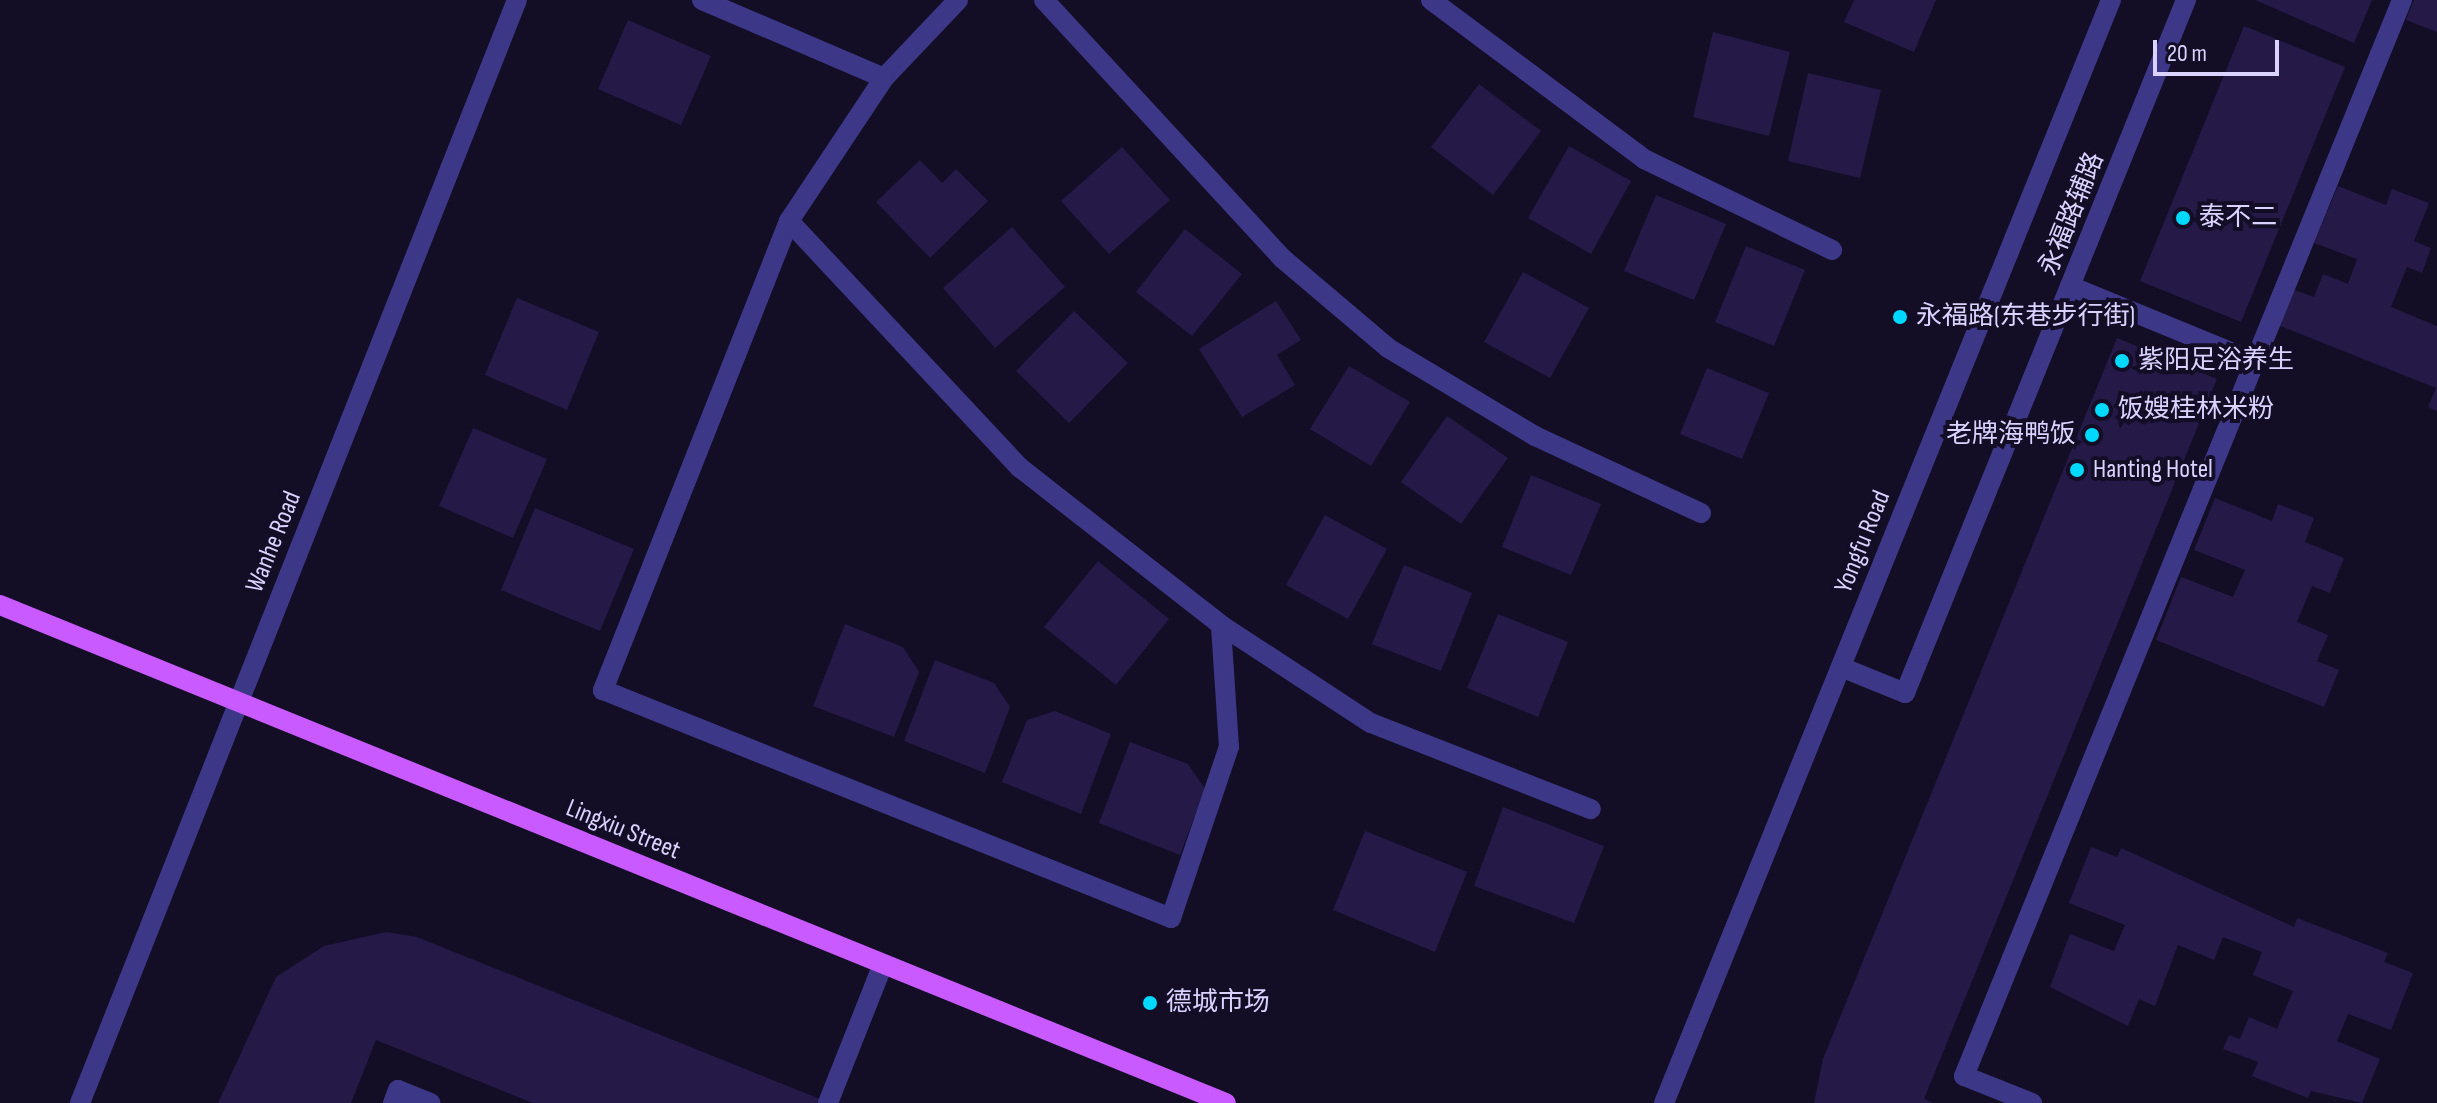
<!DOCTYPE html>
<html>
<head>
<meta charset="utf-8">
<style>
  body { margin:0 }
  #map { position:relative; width:2437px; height:1103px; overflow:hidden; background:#130e26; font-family:"Sofia Sans Condensed","Noto Sans SC",sans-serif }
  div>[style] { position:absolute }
  .building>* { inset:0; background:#251948 }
  .minor>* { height:20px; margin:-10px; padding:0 10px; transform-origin:10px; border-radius:10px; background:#3d3787 }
  .major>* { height:20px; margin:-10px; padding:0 10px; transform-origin:10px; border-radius:10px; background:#c95aff }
  .dots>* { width:22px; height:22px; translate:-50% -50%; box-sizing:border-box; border:4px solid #130e26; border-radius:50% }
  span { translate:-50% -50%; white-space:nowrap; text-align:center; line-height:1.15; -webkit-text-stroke:8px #130e26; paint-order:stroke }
  .street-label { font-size:26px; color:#dad3ff }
  .poi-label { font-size:26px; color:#dad3ff }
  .left { translate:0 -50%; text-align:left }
  .right { translate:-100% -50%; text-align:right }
  .scale { position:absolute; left:2153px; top:40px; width:126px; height:36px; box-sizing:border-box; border:4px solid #dad3ff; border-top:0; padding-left:10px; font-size:24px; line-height:28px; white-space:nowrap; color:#dad3ff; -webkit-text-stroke:6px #130e26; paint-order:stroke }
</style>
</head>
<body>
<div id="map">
  <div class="building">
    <i style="clip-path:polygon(1854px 0,1936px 0,1914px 52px,1844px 22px)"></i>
    <i style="clip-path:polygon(2255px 0,2372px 0,2354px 43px)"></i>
    <i style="clip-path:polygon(2414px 0,2437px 0,2437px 32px,2406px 20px)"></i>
    <i style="clip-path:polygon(628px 20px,711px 56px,681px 125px,598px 89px)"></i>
    <i style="clip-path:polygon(2244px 26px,2345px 67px,2241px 322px,2140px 281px)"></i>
    <i style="clip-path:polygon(1713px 32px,1790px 52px,1769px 136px,1693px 117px)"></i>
    <i style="clip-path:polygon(1808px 73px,1881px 90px,1860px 178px,1788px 161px)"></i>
    <i style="clip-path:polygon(1479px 84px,1541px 131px,1493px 195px,1431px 147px)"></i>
    <i style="clip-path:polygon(1569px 146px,1631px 181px,1591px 254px,1528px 218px)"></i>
    <i style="clip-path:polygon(1122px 147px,1170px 200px,1109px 254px,1061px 201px)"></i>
    <i style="clip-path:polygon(920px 160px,942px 183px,956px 169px,988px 201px,930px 258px,876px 202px)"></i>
    <i style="clip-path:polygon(2338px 186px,2386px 205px,2392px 189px,2429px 203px,2414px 241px,2431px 248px,2422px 273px,2407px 267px,2391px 307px,2437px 326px,2437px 411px,2428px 407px,2436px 388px,2278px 325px,2292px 289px,2314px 297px,2323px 274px,2348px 284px,2357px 259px,2314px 243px)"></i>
    <i style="clip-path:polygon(1656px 195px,1726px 224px,1694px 300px,1624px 271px)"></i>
    <i style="clip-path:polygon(1012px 227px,1065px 287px,995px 348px,943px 288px)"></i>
    <i style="clip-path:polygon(1185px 229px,1242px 274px,1192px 336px,1136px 292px)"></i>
    <i style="clip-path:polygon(1746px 246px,1805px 270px,1774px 346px,1715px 322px)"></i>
    <i style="clip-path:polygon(1523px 272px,1589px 308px,1550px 378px,1484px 342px)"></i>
    <i style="clip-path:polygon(517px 298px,599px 332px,567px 410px,485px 375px)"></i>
    <i style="clip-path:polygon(1276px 301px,1301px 340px,1277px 355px,1295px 385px,1242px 417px,1199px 349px)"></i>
    <i style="clip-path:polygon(1074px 311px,1128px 363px,1069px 423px,1016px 371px)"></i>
    <i style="clip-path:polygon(2117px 338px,2217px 379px,1924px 1099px,1933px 1103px,1814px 1103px,1823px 1059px)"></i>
    <i style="clip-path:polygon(1349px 366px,1410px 402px,1371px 466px,1310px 429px)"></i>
    <i style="clip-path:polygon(1707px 368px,1769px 393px,1742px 459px,1680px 434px)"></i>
    <i style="clip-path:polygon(1447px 416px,1508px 458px,1461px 524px,1401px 482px)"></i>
    <i style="clip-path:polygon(473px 428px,547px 459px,513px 538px,439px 506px)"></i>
    <i style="clip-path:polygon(1531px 475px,1601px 504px,1571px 575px,1502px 547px)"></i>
    <i style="clip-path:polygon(2215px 498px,2272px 521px,2278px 504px,2314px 518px,2305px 542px,2344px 558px,2330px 593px,2312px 586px,2297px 622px,2328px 635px,2317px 661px,2339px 670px,2324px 707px,2156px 640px,2181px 577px,2233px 597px,2245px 570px,2194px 550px)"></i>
    <i style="clip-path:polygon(535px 508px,634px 549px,600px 631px,501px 590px)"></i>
    <i style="clip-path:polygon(1325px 515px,1387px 549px,1348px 619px,1286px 585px)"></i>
    <i style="clip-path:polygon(1098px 561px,1169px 619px,1116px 685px,1044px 627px)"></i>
    <i style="clip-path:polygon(1404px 565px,1472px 593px,1441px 671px,1372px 644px)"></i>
    <i style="clip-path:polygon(1498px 614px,1568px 642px,1538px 717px,1467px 688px)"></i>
    <i style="clip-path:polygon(845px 624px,903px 647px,919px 672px,894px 737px,813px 706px)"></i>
    <i style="clip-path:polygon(935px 660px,994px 683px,1010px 707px,985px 773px,904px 741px)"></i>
    <i style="clip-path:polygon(1055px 711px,1111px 734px,1081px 814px,1002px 782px,1027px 720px)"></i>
    <i style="clip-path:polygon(1130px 742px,1188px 764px,1205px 789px,1180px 855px,1099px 823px)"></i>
    <i style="clip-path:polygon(1503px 807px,1604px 846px,1574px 923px,1474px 886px)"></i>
    <i style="clip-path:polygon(1365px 831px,1467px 872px,1435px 952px,1333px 910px)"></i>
    <i style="clip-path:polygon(2091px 847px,2117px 857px,2121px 848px,2294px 927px,2297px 918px,2388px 953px,2384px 962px,2413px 973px,2391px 1030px,2348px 1014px,2337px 1041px,2380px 1059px,2362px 1103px,2311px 1091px,2308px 1098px,2252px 1076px,2258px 1062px,2223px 1049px,2229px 1035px,2240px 1039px,2249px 1017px,2277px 1029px,2293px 991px,2253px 975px,2262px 952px,2223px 937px,2214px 960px,2178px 945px,2155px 1006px,2139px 999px,2128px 1026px,2050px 987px,2070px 934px,2114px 951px,2125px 925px,2069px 903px)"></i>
    <i style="clip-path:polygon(386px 932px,417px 937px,830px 1103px,533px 1103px,376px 1040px,351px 1103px,218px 1103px,276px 977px,324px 946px)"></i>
  </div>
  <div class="minor">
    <i style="left:702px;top:0;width:198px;rotate:23.2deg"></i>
    <i style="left:958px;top:0;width:108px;rotate:133.5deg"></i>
    <i style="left:884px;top:78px;width:172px;rotate:123.6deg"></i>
    <i style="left:789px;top:221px;width:505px;rotate:111.63deg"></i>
    <i style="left:603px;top:690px;width:612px;rotate:21.87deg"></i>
    <i style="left:1171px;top:918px;width:181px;rotate:-71.3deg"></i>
    <i style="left:1229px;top:747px;width:122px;rotate:-93.8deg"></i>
    <i style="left:1044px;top:0;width:351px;rotate:47.3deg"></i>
    <i style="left:1282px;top:258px;width:139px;rotate:40.3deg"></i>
    <i style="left:1388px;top:348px;width:171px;rotate:30.9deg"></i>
    <i style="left:1535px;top:436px;width:183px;rotate:24.9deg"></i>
    <i style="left:1431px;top:0;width:266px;rotate:36.7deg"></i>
    <i style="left:1644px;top:159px;width:209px;rotate:25.8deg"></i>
    <i style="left:789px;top:221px;width:337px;rotate:46.9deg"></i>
    <i style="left:1019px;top:467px;width:256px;rotate:38deg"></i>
    <i style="left:1221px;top:625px;width:179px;rotate:33.2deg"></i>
    <i style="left:1371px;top:723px;width:236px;rotate:21.4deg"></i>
    <i style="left:2070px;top:286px;width:200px;rotate:22.3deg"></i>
    <i style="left:1841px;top:667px;width:69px;rotate:22.1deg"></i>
    <i style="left:1905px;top:693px;width:748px;rotate:-67.93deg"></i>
    <i style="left:80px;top:1103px;width:1186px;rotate:-68.39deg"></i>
    <i style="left:393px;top:1103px;width:14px;rotate:-69deg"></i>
    <i style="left:398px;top:1090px;width:35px;rotate:22deg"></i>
    <i style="left:828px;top:1103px;width:149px;rotate:-68.4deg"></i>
    <i style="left:1664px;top:1103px;width:1190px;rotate:-67.94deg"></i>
    <i style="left:2032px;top:1103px;width:73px;rotate:-158.3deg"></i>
    <i style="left:1964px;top:1076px;width:1162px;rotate:-67.85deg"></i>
  </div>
  <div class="major">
    <i style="left:0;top:605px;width:1323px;rotate:22.11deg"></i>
  </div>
  <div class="dots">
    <i style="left:2183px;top:218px;background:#00d9fe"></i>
    <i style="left:1900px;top:317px;background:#00d9fe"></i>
    <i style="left:2122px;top:361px;background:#00d9fe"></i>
    <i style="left:2102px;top:410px;background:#00d9fe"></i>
    <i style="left:2092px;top:435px;background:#00d9fe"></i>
    <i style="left:2077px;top:470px;background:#00d9fe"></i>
    <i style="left:1150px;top:1003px;background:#00d9fe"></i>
  </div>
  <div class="street-label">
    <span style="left:2072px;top:214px;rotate:-68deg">永福路辅路</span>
    <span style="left:274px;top:542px;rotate:-68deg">Wanhe Road</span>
    <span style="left:1863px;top:542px;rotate:-68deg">Yongfu Road</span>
    <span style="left:623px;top:830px;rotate:22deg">Lingxiu Street</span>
  </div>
  <div class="poi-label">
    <span class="left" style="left:2199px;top:218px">泰不二</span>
    <span class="left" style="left:1916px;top:317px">永福路(东巷步行街)</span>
    <span class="left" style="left:2138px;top:361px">紫阳足浴养生</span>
    <span class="left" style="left:2118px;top:410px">饭嫂桂林米粉</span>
    <span class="right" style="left:2076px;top:435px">老牌海鸭饭</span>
    <span class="left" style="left:2093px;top:470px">Hanting Hotel</span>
    <span class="left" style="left:1166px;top:1003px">德城市场</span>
  </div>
  <div class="scale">20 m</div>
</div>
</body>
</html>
